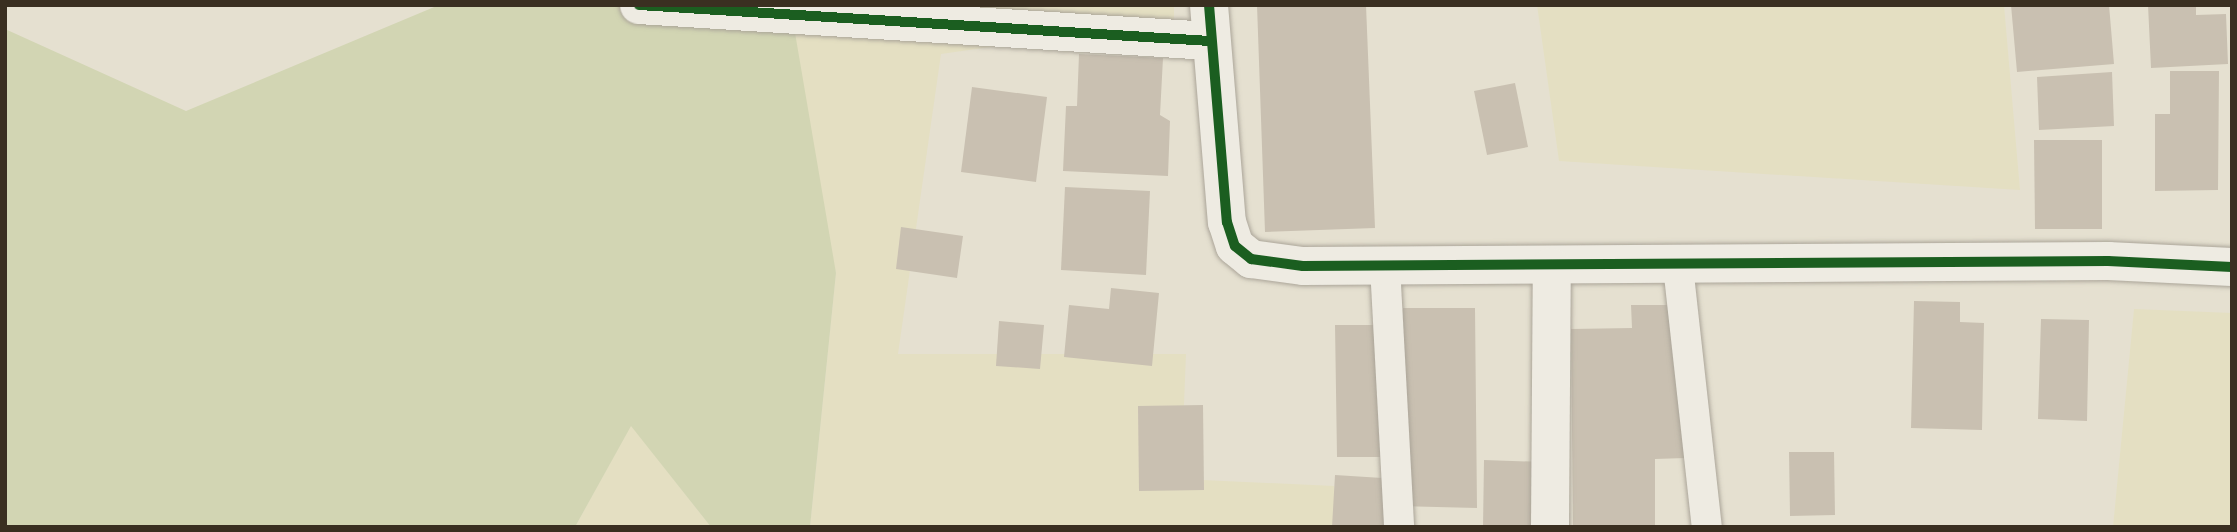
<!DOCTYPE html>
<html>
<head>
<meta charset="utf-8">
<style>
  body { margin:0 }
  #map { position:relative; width:2237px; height:532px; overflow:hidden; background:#e5e0d0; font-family:Literata,serif }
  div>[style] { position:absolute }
  .farmland>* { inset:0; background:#e4dfc2 }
  .green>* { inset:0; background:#d2d5b3 }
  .building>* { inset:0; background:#c9c0b1 }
  .roads { filter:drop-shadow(0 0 2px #aba599) drop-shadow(0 0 2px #aba599) }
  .service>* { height:30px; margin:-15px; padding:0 15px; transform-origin:15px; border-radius:15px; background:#eeebe2 }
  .minor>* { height:38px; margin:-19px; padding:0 19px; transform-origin:19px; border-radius:19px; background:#eeebe2 }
  .cycleway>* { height:10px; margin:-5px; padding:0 5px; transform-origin:5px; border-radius:5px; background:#1b5e20 }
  span { translate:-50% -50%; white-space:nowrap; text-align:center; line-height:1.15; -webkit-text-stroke:6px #f5efd8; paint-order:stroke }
  .frame { position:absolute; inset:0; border:7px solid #3a2f21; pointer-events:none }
</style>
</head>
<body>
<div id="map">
  <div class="farmland">
    <i style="clip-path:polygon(753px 5px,1174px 5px,1174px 21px,941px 54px,898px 354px,1186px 354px,1181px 479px,1334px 486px,1337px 527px,810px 527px,836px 273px)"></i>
    <i style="clip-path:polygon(1537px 5px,2004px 5px,2020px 190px,1559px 161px)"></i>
    <i style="clip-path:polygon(2134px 309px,2232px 313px,2232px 527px,2113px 527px)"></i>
    <i style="clip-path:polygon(631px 425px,711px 527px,575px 527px)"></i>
  </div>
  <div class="green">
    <i style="clip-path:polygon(439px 5px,753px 5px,793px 21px,836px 273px,810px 527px,711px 527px,631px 426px,575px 527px,5px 527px,5px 29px,186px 111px)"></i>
  </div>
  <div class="building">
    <i style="clip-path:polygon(1257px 5px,1366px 5px,1375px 228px,1265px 232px)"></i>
    <i style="clip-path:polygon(2011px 5px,2109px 5px,2114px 64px,2017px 72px)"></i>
    <i style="clip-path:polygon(2148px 5px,2196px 5px,2196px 15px,2226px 14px,2228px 64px,2151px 68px)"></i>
    <i style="clip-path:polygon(1079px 54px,1163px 58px,1160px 115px,1170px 121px,1168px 176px,1063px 171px,1066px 106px,1077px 106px)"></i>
    <i style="clip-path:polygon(2170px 71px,2219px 71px,2218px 190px,2155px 191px,2155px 114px,2170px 114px)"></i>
    <i style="clip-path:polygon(2112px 72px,2114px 126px,2039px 130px,2037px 77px)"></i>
    <i style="clip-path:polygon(1515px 83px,1528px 147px,1487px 155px,1474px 91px)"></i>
    <i style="clip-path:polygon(972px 87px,1047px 97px,1036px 182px,961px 172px)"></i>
    <i style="clip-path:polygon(2034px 140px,2102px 140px,2102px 229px,2035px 229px)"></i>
    <i style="clip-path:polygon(1065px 187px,1150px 191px,1146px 275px,1061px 270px)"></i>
    <i style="clip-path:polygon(901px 227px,963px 236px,957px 278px,896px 269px)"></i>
    <i style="clip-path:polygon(1111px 288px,1159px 293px,1152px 366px,1064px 357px,1069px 305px,1109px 309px)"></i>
    <i style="clip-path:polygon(1914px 301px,1960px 302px,1960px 322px,1984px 323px,1982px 430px,1911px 428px)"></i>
    <i style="clip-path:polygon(1631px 305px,1684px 305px,1685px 458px,1655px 459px,1655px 527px,1573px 527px,1571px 329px,1632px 328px)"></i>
    <i style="clip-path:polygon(1403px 308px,1475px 308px,1477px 508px,1397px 506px,1395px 527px,1332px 527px,1335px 475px,1398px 479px,1386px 457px,1337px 457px,1335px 325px,1373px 325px,1373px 334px,1403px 334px)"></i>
    <i style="clip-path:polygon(2041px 319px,2089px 320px,2087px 421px,2038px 419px)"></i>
    <i style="clip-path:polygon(999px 321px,1044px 325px,1040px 369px,996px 366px)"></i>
    <i style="clip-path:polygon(1203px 405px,1204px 490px,1139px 491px,1138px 406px)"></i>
    <i style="clip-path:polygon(1789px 452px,1834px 452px,1835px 515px,1790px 516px)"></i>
    <i style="clip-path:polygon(1484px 460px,1544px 462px,1542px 527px,1483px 527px)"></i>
  </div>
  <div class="roads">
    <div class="service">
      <i style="left:1385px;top:266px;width:261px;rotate:86.9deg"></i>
      <i style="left:1678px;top:266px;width:263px;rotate:83.7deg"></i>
    </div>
    <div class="minor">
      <i style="left:639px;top:5px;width:571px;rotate:3.61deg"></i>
      <i style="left:1209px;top:5px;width:218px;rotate:85.3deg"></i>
      <i style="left:1227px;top:222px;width:25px;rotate:72deg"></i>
      <i style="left:1235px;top:246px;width:21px;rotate:39deg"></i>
      <i style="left:1251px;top:259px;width:52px;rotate:7.7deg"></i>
      <i style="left:1303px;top:266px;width:805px;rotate:-0.36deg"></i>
      <i style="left:2108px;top:261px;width:124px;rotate:2.8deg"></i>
      <i style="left:1550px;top:527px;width:260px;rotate:-89.6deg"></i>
    </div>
  </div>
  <div class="cycleway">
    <i style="left:639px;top:5px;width:571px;rotate:3.61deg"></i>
    <i style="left:1209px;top:5px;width:218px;rotate:85.3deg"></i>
    <i style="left:1227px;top:222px;width:25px;rotate:72deg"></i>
    <i style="left:1235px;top:246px;width:21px;rotate:39deg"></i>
    <i style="left:1251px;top:259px;width:52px;rotate:7.7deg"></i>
    <i style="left:1303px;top:266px;width:805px;rotate:-0.36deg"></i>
    <i style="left:2108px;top:261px;width:124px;rotate:2.8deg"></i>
  </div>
  <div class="frame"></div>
</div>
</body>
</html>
